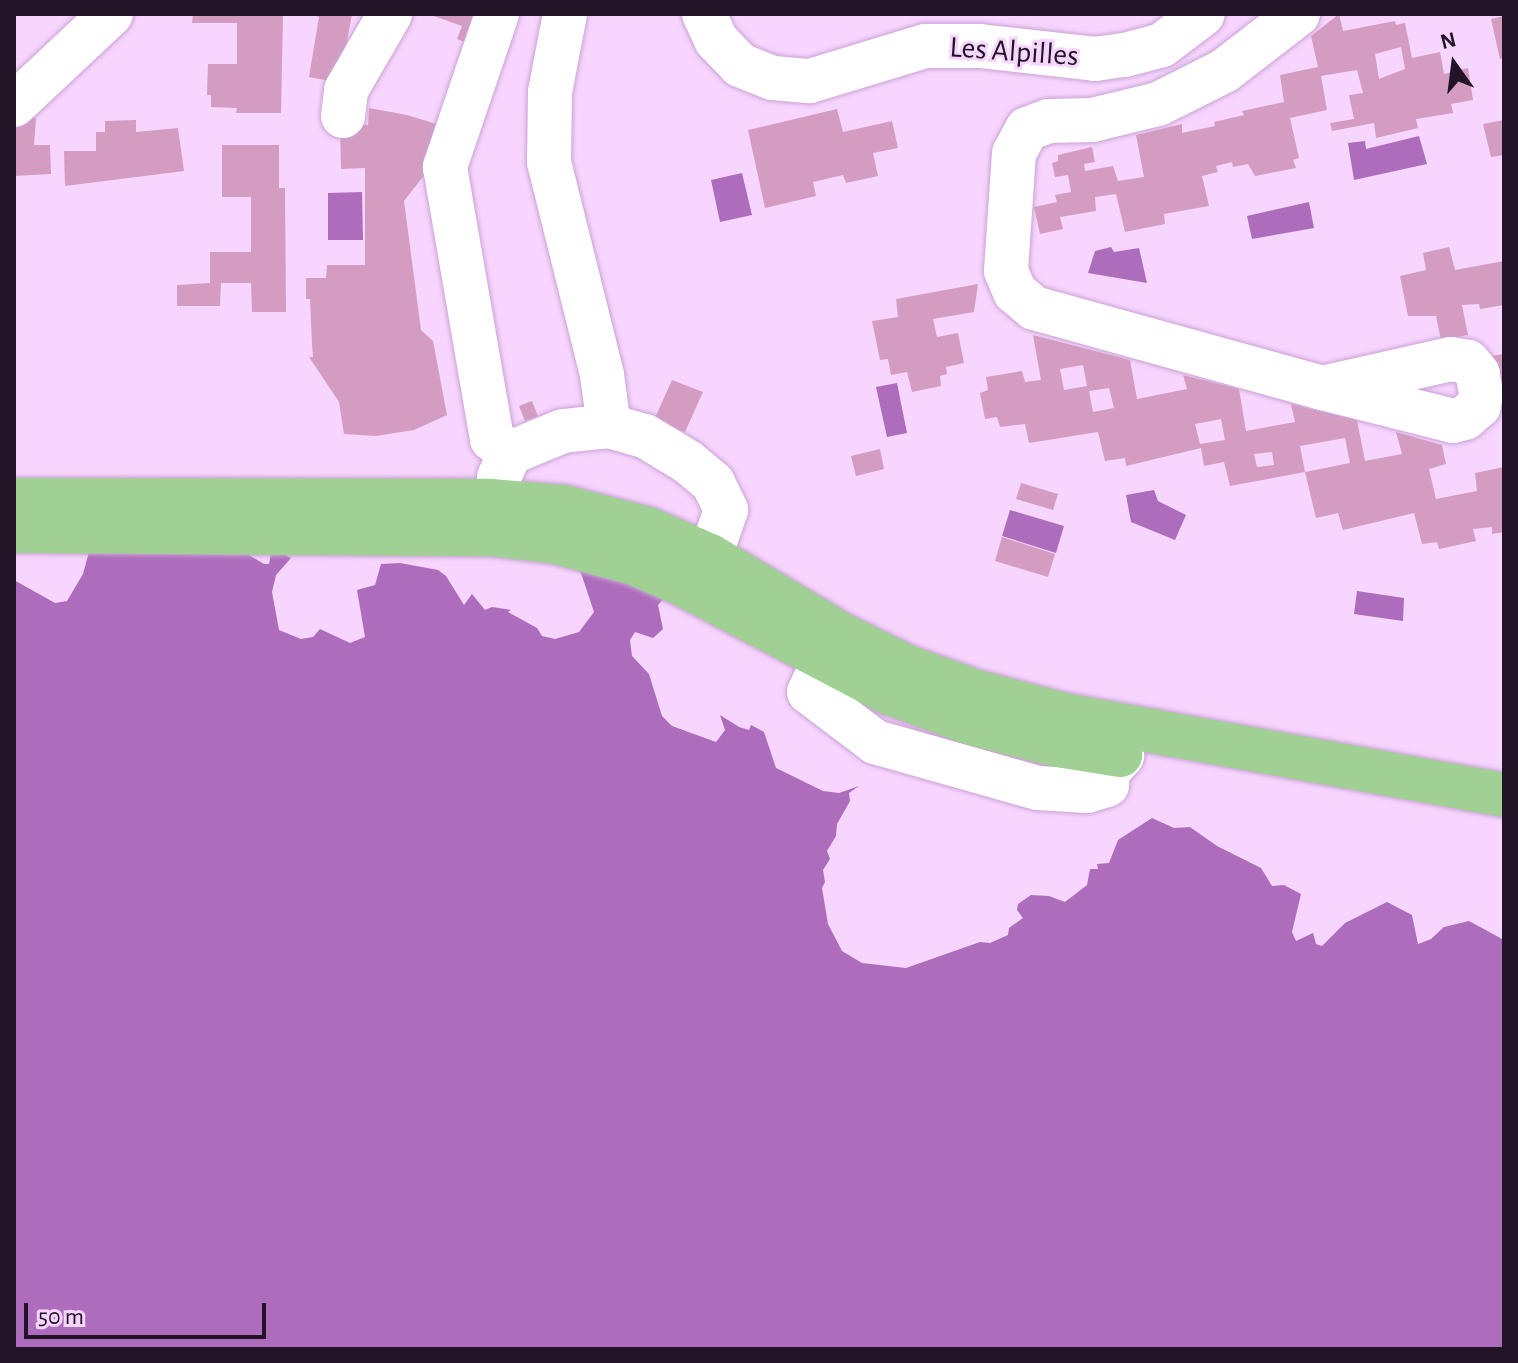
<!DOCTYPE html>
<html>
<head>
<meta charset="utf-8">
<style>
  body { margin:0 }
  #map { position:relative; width:1518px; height:1363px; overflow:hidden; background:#f6d5fe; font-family:"Alegreya Sans",sans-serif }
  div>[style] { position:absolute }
  .water>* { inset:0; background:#ad6dbc }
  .building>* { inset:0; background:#d49cc1 }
  .roads { filter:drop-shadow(0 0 2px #cba2d4) drop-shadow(0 0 2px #cba2d4) }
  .minor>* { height:44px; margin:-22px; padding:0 22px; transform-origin:22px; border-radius:22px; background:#fff }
  .major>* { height:44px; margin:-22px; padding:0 22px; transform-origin:22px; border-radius:22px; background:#a1d095 }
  span { translate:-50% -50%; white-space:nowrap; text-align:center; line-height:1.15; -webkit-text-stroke:6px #f6d5fe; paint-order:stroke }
  .street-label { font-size:30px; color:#221326 }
  .frame { position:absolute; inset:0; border:16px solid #221326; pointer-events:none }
  .north { position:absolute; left:1414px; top:24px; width:80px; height:80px; -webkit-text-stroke:6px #f6d5fe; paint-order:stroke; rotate:346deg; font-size:22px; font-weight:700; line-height:32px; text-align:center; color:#221326 }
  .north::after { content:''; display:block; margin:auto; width:28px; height:36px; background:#221326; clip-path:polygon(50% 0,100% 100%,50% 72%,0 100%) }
  .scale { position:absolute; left:24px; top:1303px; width:242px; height:36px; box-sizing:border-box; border:4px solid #221326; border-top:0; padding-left:10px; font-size:24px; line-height:28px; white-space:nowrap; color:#221326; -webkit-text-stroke:6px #f6d5fe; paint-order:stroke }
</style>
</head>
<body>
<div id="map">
  <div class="water">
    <i style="clip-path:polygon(1419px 136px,1427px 164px,1354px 180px,1348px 143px,1365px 141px,1366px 149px)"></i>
    <i style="clip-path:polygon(742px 173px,752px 215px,720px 222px,711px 180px)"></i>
    <i style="clip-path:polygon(362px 192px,363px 240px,328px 240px,328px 193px)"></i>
    <i style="clip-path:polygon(1309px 202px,1314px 228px,1252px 239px,1247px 216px)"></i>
    <i style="clip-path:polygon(1111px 247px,1114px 252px,1139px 248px,1147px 283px,1088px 273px,1095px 251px)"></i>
    <i style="clip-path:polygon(897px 383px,907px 433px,887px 437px,876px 387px)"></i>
    <i style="clip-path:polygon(1154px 490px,1158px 501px,1186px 515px,1175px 540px,1131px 522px,1126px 495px)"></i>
    <i style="clip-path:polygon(1010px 510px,1064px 526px,1056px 553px,1002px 536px)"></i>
    <i style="clip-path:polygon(92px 541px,247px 554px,264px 564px,269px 564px,271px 553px,282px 553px,291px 558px,276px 575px,272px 592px,279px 630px,301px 639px,313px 637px,320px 629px,350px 643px,365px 637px,357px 590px,375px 585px,381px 564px,400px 563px,438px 570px,446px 576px,464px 605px,472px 594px,485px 610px,492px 607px,511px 610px,508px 612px,537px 628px,542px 636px,555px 639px,579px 632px,594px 612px,581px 573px,573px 564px,675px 585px,658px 605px,663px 629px,653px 638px,635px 632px,630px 640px,632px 656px,649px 674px,662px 716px,672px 726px,716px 742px,725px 730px,720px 715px,739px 727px,749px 730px,751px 725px,764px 732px,776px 768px,823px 791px,839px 793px,859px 786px,849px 793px,850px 801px,837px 824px,836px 836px,827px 851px,830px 859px,823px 870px,825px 882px,822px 888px,828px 924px,842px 951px,862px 963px,906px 968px,980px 942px,990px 943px,1008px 935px,1009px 928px,1023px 918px,1017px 910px,1018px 904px,1031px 895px,1049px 896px,1065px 902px,1087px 885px,1090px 869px,1098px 869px,1097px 864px,1109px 863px,1118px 840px,1152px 818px,1174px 828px,1190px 827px,1217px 846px,1261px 868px,1272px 886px,1284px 885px,1301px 894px,1292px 932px,1296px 941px,1313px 933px,1316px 944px,1322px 946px,1345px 923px,1387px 902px,1412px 915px,1418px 944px,1431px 939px,1444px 927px,1469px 921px,1504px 940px,1504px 1349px,14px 1349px,14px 580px,55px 603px,67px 601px,83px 574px)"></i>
    <i style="clip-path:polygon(1357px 591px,1404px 598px,1403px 621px,1354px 614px)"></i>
  </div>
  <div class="building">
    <i style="clip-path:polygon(193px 14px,283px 14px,281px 113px,236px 113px,237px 108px,211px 107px,211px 95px,207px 95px,208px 64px,237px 64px,237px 23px,192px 23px)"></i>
    <i style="clip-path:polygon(312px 14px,352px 14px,343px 63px,330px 81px,309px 77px,319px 17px)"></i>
    <i style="clip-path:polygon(428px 14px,484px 14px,473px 45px,457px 39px,462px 26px)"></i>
    <i style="clip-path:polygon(evenodd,1339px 14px,1343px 31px,1395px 21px,1396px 25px,1405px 23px,1412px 58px,1440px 52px,1444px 74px,1468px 68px,1473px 100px,1451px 104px,1453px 113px,1416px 119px,1418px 128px,1376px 138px,1374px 123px,1332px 131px,1330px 123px,1354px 119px,1349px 95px,1363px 93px,1357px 70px,1321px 76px,1327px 110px,1290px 118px,1299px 158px,1293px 160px,1296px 168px,1255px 176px,1248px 164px,1233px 167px,1232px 162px,1216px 166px,1218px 172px,1202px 176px,1209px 206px,1164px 214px,1165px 224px,1125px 232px,1116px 194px,1095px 197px,1096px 211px,1060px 217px,1063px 229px,1040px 234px,1034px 207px,1057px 202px,1055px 195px,1071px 192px,1068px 175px,1055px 177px,1052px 163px,1058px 161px,1058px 155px,1092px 147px,1095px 162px,1084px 164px,1085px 171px,1113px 166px,1118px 181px,1144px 177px,1136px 135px,1182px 124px,1182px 133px,1215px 126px,1214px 122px,1244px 115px,1242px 111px,1284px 102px,1280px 75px,1318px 67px,1311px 36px,1339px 14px,1401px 47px,1405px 69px,1379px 79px,1375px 54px,1401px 47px)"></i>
    <i style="clip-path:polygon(1504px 16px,1504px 58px,1500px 59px,1491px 19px)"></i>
    <i style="clip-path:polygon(369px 108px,407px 115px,443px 126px,429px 169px,404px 201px,421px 330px,433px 341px,447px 415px,414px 430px,376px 436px,344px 434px,339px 402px,309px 357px,313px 357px,312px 344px,310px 299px,306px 299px,306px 278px,326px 278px,327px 265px,365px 265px,365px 168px,341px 169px,340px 124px,368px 125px)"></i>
    <i style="clip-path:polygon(837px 109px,843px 132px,892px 121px,898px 148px,873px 153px,878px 176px,846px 183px,843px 175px,813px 182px,816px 196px,765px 208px,748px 130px)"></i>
    <i style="clip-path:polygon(14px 118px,36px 118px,34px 145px,50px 145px,51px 174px,14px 176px)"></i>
    <i style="clip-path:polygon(136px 120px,136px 132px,178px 128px,184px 171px,65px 186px,64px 151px,96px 151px,96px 132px,105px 132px,105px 121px)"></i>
    <i style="clip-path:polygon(1504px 120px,1504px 155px,1491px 157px,1483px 124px)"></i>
    <i style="clip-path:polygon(222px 145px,279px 145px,279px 188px,285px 188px,286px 312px,252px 312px,251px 283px,221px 283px,220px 306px,177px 306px,177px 285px,210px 283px,210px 252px,251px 252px,251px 197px,222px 197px)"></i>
    <i style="clip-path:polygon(1449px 247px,1455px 270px,1504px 261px,1504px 305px,1480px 309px,1479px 304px,1462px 305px,1468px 335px,1441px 340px,1436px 316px,1408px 316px,1400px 276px,1426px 270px,1423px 253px)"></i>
    <i style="clip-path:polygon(978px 284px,974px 312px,933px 319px,937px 337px,958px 333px,964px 363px,946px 367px,947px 374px,940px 376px,941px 386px,912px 392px,907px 372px,891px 375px,888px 359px,880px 360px,872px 321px,898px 317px,896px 299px)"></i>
    <i style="clip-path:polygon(evenodd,1033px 335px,1130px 360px,1137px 399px,1187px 389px,1183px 375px,1239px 389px,1246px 431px,1295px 422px,1291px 404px,1357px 420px,1365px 461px,1402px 454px,1396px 432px,1442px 445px,1446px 464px,1429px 469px,1436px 499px,1477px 491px,1475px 473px,1504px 467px,1504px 532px,1492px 534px,1492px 527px,1473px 529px,1476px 541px,1439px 549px,1437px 542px,1422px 544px,1414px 513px,1343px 530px,1338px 513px,1316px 518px,1305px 472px,1350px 463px,1345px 438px,1300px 446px,1305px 472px,1230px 486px,1224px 462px,1204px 466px,1201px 448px,1126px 466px,1125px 458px,1105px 461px,1098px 432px,1029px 443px,1025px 424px,1000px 427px,997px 417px,985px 419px,980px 393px,988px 390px,986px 377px,1022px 371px,1025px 382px,1041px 380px,1033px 335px,1083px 365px,1087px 386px,1064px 390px,1060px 369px,1083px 365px,1033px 335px,1109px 388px,1114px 408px,1093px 412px,1089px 391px,1109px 388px,1033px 335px,1221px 419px,1225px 440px,1200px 444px,1195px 424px,1221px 419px,1033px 335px,1272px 452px,1274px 465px,1257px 467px,1254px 454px,1272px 452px)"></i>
    <i style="clip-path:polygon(1504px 354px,1504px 402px,1503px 402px,1492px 356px)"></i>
    <i style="clip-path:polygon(672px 380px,703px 392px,685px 432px,654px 420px)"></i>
    <i style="clip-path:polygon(532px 401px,538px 416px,525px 421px,519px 406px)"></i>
    <i style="clip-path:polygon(880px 449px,884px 469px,856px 476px,851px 456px)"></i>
    <i style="clip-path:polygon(1021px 483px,1058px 494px,1053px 510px,1016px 499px)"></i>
    <i style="clip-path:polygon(1002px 537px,1055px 554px,1048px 577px,995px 561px)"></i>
  </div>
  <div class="roads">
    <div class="minor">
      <i style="left:497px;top:14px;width:162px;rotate:108.8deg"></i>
      <i style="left:445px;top:167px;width:276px;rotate:80.2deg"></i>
      <i style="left:492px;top:439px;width:23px;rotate:38deg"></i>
      <i style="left:565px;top:14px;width:79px;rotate:100.9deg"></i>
      <i style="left:550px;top:92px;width:70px;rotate:90.8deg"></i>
      <i style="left:549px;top:162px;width:219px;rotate:76deg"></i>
      <i style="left:602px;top:375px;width:51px;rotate:82.2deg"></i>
      <i style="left:704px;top:14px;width:29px;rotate:65deg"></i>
      <i style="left:716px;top:40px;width:35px;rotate:46deg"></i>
      <i style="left:740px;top:65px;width:35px;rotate:22deg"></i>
      <i style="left:773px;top:78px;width:37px;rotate:5deg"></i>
      <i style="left:810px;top:81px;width:120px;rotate:-16.9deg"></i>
      <i style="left:925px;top:46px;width:55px"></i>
      <i style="left:980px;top:46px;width:116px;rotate:6.4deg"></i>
      <i style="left:1095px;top:59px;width:30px;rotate:-8deg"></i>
      <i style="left:1125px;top:55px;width:38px;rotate:-15deg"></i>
      <i style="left:1162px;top:45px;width:51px;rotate:-37.1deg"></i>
      <i style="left:1298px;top:14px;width:93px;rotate:142.4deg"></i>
      <i style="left:1224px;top:71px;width:74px;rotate:153.4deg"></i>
      <i style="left:1158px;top:104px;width:67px;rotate:166.2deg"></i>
      <i style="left:1093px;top:120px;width:44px;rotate:178.7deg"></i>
      <i style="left:1049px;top:121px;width:23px;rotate:160deg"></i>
      <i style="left:1027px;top:129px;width:27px;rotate:118deg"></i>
      <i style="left:1014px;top:153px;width:118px;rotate:93.9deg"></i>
      <i style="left:1006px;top:271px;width:23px;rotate:67deg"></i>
      <i style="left:1015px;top:292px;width:25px;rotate:40deg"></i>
      <i style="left:1034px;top:308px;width:299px;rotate:15.5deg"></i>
      <i style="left:1322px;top:388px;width:135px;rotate:14.1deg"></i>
      <i style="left:1453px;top:421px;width:12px;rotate:-14deg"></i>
      <i style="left:1465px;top:418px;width:18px;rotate:-41deg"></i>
      <i style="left:1479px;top:406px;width:12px;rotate:-81deg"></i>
      <i style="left:1481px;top:394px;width:20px;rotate:-99deg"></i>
      <i style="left:1478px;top:374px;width:16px;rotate:-130deg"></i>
      <i style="left:1468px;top:362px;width:17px;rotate:-170deg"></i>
      <i style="left:1451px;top:359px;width:132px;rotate:167.3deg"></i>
      <i style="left:14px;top:105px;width:133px;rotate:-43.2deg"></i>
      <i style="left:343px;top:116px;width:26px;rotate:-83deg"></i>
      <i style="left:346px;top:90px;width:88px;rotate:-59.9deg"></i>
      <i style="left:499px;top:477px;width:26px;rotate:-65deg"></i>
      <i style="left:510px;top:453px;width:57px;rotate:-22.5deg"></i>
      <i style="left:563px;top:431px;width:46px;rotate:-6.2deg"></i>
      <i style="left:609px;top:426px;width:37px;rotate:16deg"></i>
      <i style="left:645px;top:436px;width:50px;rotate:31.2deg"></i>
      <i style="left:688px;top:462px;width:33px;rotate:40deg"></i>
      <i style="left:713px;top:483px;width:30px;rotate:64deg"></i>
      <i style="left:726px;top:510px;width:49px;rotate:109.2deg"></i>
      <i style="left:710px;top:556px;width:37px;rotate:135deg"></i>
      <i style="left:824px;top:660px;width:35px;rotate:115deg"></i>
      <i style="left:809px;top:692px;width:83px;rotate:37.1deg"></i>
      <i style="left:875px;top:742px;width:169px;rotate:15.8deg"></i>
      <i style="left:1038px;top:788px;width:49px;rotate:3.5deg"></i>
      <i style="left:1087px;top:791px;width:21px;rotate:-17deg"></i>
      <i style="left:1107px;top:785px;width:14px;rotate:-86deg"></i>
      <i style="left:1108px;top:771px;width:21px;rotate:-47deg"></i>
    </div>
    <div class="major">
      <i style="left:14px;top:500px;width:477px;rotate:0.1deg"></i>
      <i style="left:491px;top:501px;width:73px;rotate:4.7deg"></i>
      <i style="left:564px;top:507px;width:87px;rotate:14.7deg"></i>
      <i style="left:648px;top:529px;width:68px;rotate:23.5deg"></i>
      <i style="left:710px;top:556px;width:154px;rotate:30.9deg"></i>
      <i style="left:842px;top:635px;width:72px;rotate:26.2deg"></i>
      <i style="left:907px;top:667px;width:74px;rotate:19.7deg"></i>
      <i style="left:977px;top:692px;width:90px;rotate:14.8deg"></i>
      <i style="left:1064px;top:715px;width:447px;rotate:10.3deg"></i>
      <i style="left:14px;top:531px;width:475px;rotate:0.4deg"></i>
      <i style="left:489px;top:534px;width:67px;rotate:6.8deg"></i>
      <i style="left:556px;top:542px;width:81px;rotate:15.1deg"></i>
      <i style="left:634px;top:563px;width:52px;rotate:23.6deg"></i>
      <i style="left:682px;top:584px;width:235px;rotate:27.7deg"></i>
      <i style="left:890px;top:693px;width:86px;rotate:20.3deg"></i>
      <i style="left:971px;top:723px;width:90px;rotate:14.2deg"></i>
      <i style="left:1058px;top:745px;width:63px;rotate:9.2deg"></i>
    </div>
  </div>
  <div class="street-label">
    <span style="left:1014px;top:52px;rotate:4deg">Les Alpilles</span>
  </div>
  <div class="frame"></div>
  <div class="north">N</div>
  <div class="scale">50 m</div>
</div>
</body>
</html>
